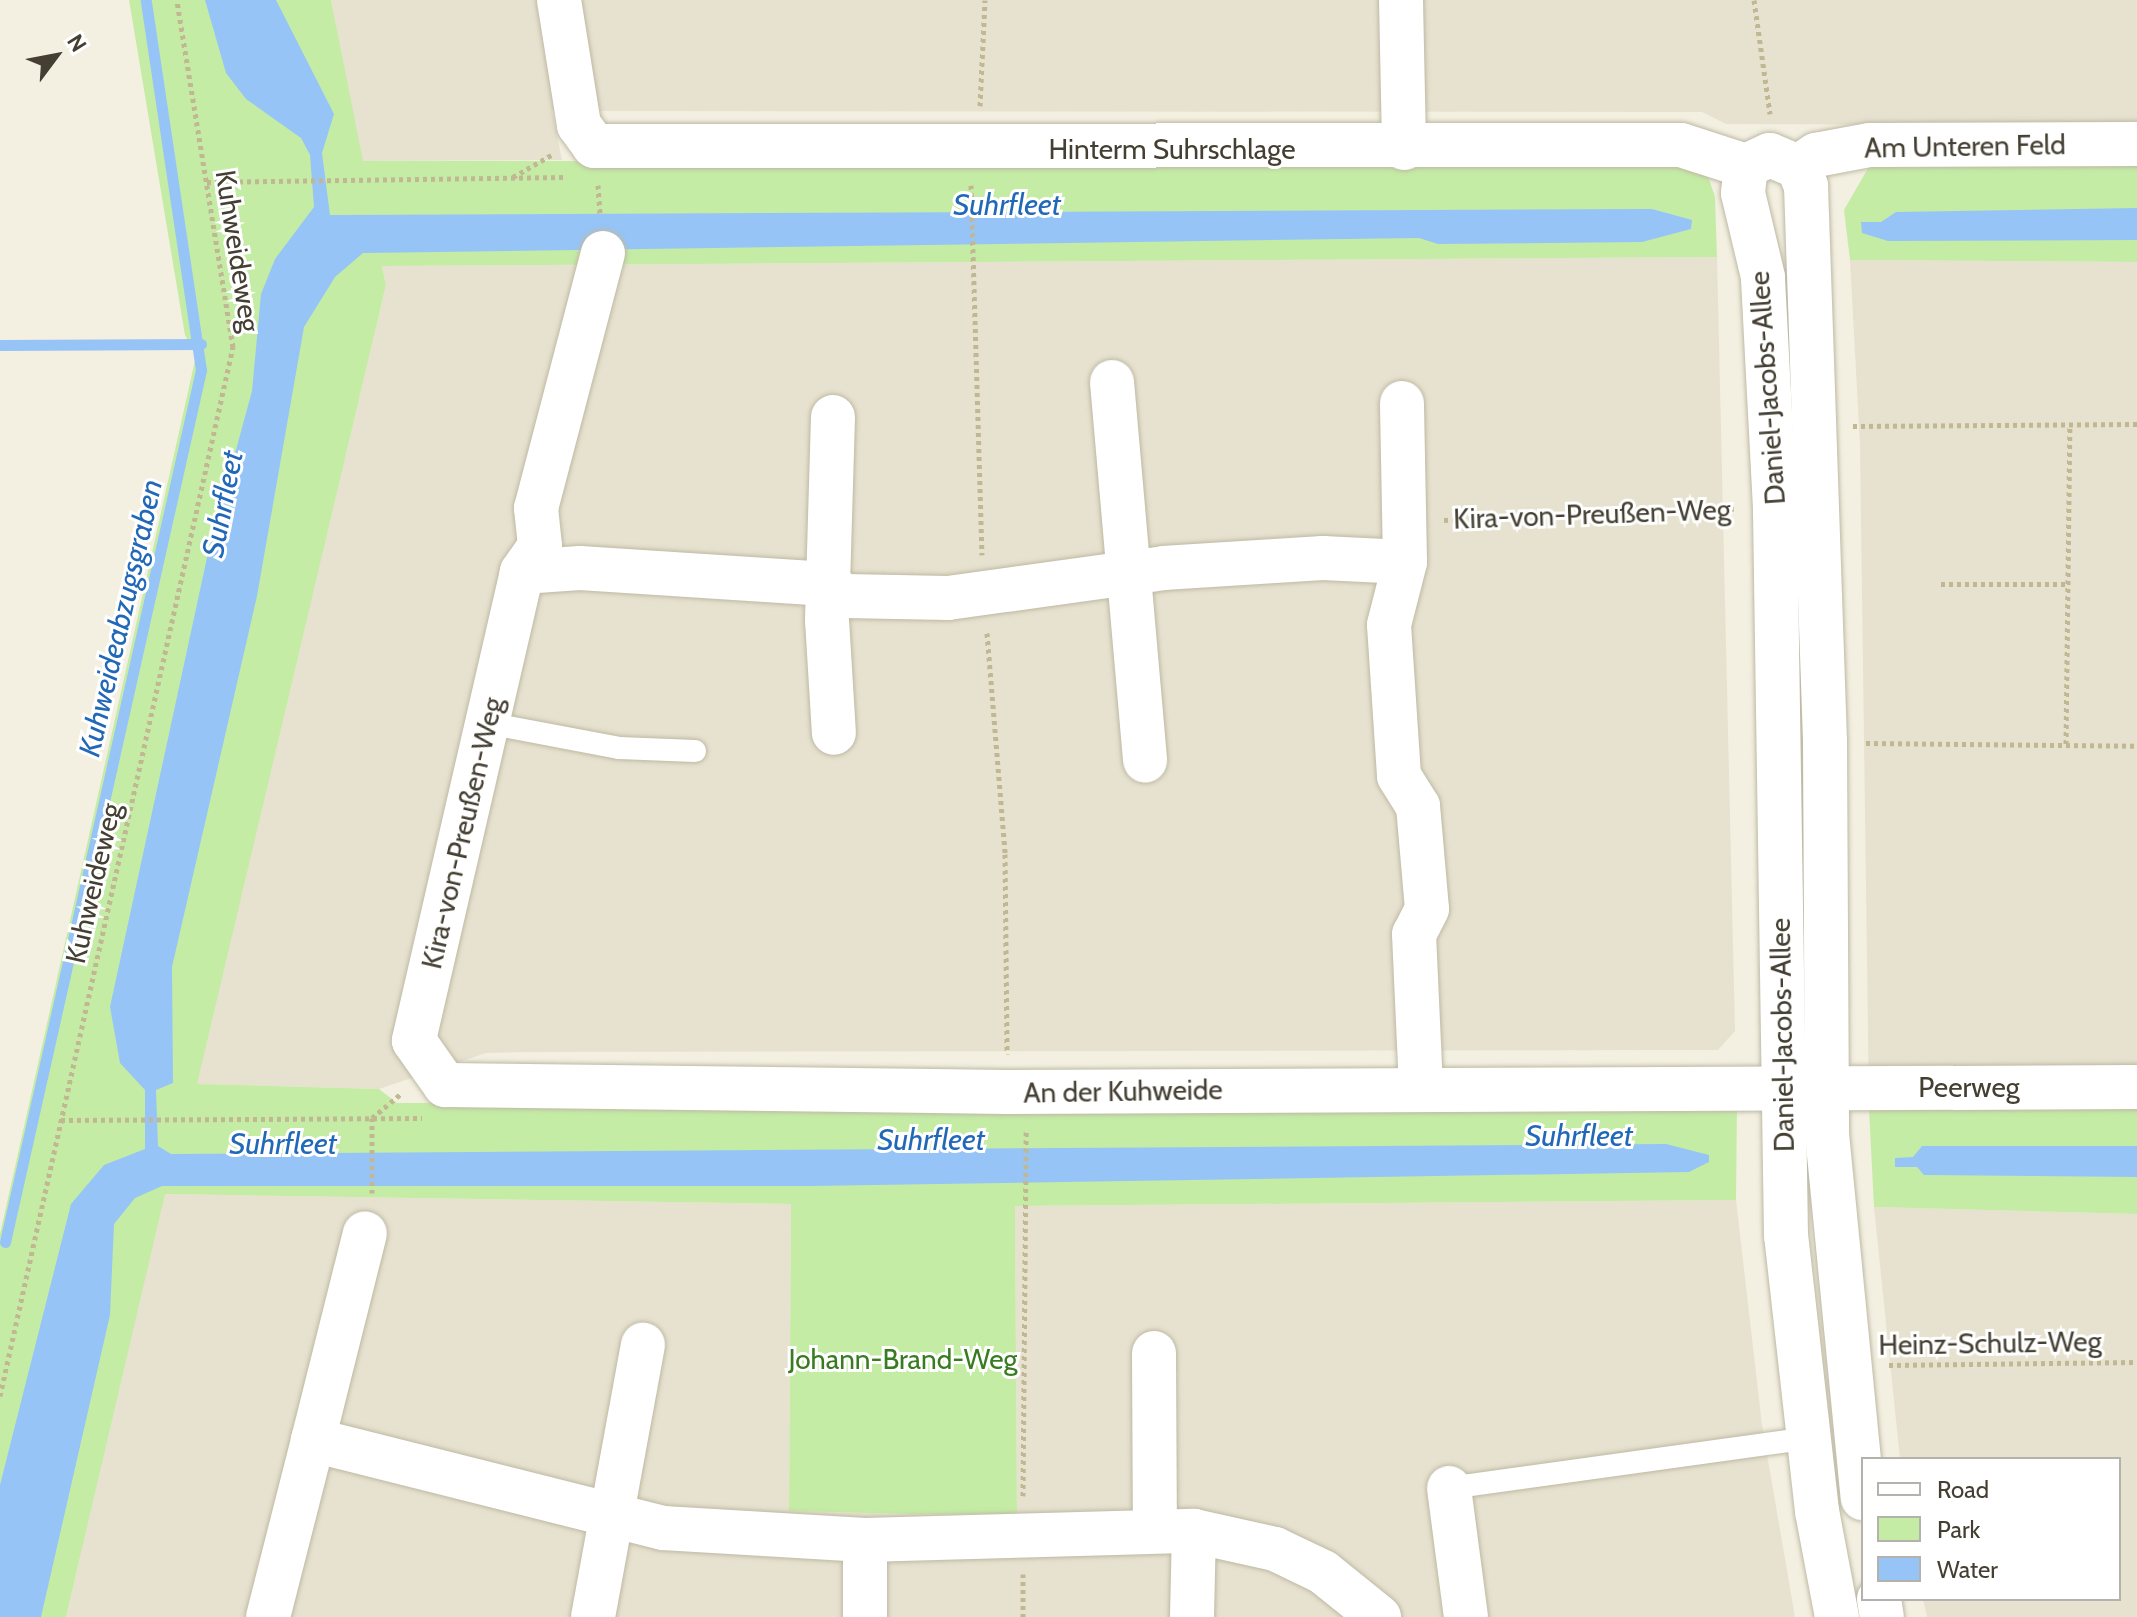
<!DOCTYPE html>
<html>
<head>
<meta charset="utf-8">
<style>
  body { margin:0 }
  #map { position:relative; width:2137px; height:1617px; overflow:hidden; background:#f3f0e1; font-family:Cabin,sans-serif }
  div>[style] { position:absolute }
  .residential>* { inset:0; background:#e7e2cf }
  .green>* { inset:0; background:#c4eca5 }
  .water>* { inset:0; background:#96c4f7 }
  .stream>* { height:11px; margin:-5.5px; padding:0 5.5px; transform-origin:5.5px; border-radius:5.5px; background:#96c4f7 }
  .path>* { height:5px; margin-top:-2.5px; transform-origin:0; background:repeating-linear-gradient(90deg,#c2b793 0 4px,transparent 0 8px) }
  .roads { filter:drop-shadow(0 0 2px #beb9a4) drop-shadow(0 0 2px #beb9a4) }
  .service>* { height:22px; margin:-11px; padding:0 11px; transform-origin:11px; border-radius:11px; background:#fff }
  .minor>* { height:44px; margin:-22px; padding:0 22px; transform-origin:22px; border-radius:22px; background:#fff }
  span { translate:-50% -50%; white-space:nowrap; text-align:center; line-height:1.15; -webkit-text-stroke:6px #fff; paint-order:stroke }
  .street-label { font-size:28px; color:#443f32 }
  .park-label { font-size:28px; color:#387b20 }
  .water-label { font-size:30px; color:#2268b9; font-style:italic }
  .legend { position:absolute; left:1861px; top:1457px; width:260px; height:144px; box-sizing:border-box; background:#fff; border:2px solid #b4b2ad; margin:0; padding:10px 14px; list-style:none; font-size:24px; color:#443f32 }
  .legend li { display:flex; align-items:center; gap:16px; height:40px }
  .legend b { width:40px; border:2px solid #b4b2ad }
  .north { position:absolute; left:16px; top:16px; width:80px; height:80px; -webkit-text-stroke:6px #fff; paint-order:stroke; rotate:58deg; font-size:22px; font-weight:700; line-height:32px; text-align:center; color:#443f32 }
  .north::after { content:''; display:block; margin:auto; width:28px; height:36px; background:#443f32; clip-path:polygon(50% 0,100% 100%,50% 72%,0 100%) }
</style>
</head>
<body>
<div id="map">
  <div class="residential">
    <i style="clip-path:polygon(331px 0,2137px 0,2137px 125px,1726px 124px,1702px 112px,552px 111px,562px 160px,362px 161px)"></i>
    <i style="clip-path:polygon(1717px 257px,1735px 1031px,1718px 1050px,529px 1052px,486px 1053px,379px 1089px,196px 1084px,386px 285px,382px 266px)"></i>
    <i style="clip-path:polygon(1850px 260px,2137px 262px,2137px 1102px,1869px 1108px,1860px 445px)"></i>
    <i style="clip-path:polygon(164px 1194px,791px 1204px,789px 1511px,908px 1514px,1017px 1513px,1015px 1206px,1736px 1200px,1762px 1425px,1795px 1617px,66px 1617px)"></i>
    <i style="clip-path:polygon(1874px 1207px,2137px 1214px,2137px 1617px,1927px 1617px,1923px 1599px,2119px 1599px,2119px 1459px,1900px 1459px)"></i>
  </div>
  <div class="green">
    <i style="clip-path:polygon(129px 0,331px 0,363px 161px,1688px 162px,1706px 170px,1715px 197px,1717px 257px,382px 266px,386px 285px,197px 1084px,379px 1089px,397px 1103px,1737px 1103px,1736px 1200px,1015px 1206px,1017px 1514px,908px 1514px,789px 1511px,791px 1204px,165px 1194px,66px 1617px,0 1617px,0 1234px,196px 356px,185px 335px)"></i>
    <i style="clip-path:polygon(2137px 161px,2137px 262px,1850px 260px,1844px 210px,1871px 163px)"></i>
    <i style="clip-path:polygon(2137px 1102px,2137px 1214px,1874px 1207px,1869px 1108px)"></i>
  </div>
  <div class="water">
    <i style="clip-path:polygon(205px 0,276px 0,334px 114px,322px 153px,330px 215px,1652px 209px,1692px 220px,1691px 229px,1642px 242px,1438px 244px,1419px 238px,363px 253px,335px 277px,304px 327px,257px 596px,172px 967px,173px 1083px,156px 1090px,158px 1146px,171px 1154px,1666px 1144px,1709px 1155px,1709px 1162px,1689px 1172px,810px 1186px,162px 1186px,135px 1198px,114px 1224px,110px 1315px,41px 1617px,0 1617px,0 1485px,71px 1204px,104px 1165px,145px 1149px,145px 1090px,120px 1063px,110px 1007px,208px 553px,252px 391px,261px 294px,275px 259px,314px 207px,310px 155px,301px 138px,246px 99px,226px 73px)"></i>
    <i style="clip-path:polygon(2137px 208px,2137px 240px,1888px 241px,1862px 233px,1861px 222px,1881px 222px,1896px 212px)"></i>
    <i style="clip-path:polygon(1922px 1146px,2137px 1146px,2137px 1177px,1924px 1175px,1917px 1167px,1895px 1167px,1895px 1158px,1913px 1157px)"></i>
  </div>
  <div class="stream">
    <i style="left:0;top:345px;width:201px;rotate:-0.3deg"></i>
    <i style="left:5px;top:1242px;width:894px;rotate:-77.33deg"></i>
    <i style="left:201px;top:370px;width:374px;rotate:-98.5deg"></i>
  </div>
  <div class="path">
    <i style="left:1754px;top:0;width:115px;rotate:82deg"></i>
    <i style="left:980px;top:106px;width:106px;rotate:-87.3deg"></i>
    <i style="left:513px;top:177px;width:46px;rotate:-29.9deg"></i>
    <i style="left:207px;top:182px;width:359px;rotate:-0.8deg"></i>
    <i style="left:598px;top:185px;width:30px;rotate:86deg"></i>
    <i style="left:971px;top:185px;width:370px;rotate:88.3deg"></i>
    <i style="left:1853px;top:426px;width:284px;rotate:-0.4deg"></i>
    <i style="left:1444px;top:520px;width:290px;rotate:-2.2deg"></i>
    <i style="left:1941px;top:584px;width:126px"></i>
    <i style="left:987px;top:633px;width:222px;rotate:85.3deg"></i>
    <i style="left:1005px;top:854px;width:200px;rotate:89.4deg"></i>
    <i style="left:1866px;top:743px;width:271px;rotate:0.6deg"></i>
    <i style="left:2066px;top:744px;width:319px;rotate:-89.3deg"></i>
    <i style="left:61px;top:1120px;width:361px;rotate:-0.3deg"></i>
    <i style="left:372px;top:1193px;width:75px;rotate:-90deg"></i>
    <i style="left:372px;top:1118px;width:39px;rotate:-40deg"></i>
    <i style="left:1889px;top:1365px;width:248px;rotate:-0.7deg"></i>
    <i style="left:0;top:1396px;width:1075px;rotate:-77.48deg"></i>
    <i style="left:233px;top:347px;width:351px;rotate:-99.2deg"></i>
    <i style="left:1023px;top:1496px;width:366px;rotate:-89.5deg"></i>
    <i style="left:1023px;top:1574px;width:43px;rotate:90deg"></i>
  </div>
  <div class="roads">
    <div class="service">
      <i style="left:487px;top:723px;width:134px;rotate:10.7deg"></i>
      <i style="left:619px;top:748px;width:76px;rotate:2.3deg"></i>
      <i style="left:1449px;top:1488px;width:362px;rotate:-7.9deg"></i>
    </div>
    <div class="minor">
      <i style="left:559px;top:0;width:127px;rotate:80.9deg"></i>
      <i style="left:579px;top:125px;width:26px;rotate:54deg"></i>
      <i style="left:594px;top:146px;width:1087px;rotate:-0.05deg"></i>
      <i style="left:1681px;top:145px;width:68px;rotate:17.9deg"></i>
      <i style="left:1401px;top:0;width:148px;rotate:88.8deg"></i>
      <i style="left:1798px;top:167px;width:22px;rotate:-34deg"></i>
      <i style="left:1816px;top:155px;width:55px;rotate:-10.5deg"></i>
      <i style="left:1870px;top:145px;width:267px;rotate:-0.2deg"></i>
      <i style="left:603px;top:253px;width:264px;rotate:104.7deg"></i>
      <i style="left:536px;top:508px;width:38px;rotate:84deg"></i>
      <i style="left:540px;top:546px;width:32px;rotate:125deg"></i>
      <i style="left:522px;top:572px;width:481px;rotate:103deg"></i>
      <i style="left:414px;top:1041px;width:54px;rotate:54.8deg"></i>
      <i style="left:445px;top:1085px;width:562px;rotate:0.71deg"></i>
      <i style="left:1007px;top:1092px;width:1130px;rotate:-0.25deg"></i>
      <i style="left:1112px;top:382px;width:380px;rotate:85deg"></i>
      <i style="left:833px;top:417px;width:203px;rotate:91.7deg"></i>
      <i style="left:827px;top:620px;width:113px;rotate:86.5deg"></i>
      <i style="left:1405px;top:562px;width:65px;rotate:104.3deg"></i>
      <i style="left:1389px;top:625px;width:151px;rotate:86.2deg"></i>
      <i style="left:1399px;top:776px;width:36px;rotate:58deg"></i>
      <i style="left:1418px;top:806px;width:103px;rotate:85deg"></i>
      <i style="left:1427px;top:909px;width:28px;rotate:117deg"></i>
      <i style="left:1414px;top:934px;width:152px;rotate:87.4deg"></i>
      <i style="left:522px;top:572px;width:58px;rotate:-3.9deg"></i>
      <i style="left:580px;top:568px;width:248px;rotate:3.7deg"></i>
      <i style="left:827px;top:584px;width:22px;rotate:34deg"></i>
      <i style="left:845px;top:596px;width:103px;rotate:1.1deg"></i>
      <i style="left:948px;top:598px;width:217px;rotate:-7.9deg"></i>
      <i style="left:1163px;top:568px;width:160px;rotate:-3.6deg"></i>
      <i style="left:1323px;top:558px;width:82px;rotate:2.8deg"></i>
      <i style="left:1405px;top:562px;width:159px;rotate:-91.1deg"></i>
      <i style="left:1154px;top:1353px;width:176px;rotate:89.7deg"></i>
      <i style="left:313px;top:1440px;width:213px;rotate:-75.9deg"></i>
      <i style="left:1449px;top:1488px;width:130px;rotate:82.5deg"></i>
      <i style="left:1879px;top:1599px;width:18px;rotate:81deg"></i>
      <i style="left:268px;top:1617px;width:183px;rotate:-75.7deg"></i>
      <i style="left:313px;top:1440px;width:361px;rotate:14.1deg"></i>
      <i style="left:663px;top:1528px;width:202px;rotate:3.4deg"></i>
      <i style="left:865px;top:1540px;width:329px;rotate:-1.6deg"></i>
      <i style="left:1194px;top:1531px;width:83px;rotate:12.5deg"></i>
      <i style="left:1275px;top:1549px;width:53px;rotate:25.6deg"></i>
      <i style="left:1323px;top:1572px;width:72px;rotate:38.8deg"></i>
      <i style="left:593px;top:1617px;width:277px;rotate:-79.6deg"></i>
      <i style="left:865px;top:1617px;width:77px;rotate:-90deg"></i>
      <i style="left:1192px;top:1617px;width:86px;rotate:-88.7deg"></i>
      <i style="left:1837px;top:1617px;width:108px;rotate:-100.7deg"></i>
      <i style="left:1817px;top:1511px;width:277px;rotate:-96.4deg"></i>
      <i style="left:1786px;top:1236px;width:728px;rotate:-90.87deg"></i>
      <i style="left:1775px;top:508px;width:231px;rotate:-93deg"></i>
      <i style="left:1763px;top:277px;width:86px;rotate:-103.4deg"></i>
      <i style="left:1743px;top:193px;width:27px;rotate:-84deg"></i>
      <i style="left:1746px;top:166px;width:26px;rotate:-25deg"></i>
      <i style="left:1770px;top:155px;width:30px;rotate:23deg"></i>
      <i style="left:1798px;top:167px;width:21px;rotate:67deg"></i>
      <i style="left:1806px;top:186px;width:556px;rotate:88.04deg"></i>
      <i style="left:1825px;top:742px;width:392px;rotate:89.7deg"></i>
      <i style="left:1827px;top:1134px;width:366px;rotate:84.4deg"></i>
    </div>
  </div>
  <div class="street-label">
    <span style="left:1965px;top:146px;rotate:-1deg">Am Unteren Feld</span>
    <span style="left:1172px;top:149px">Hinterm Suhrschlage</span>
    <span style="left:238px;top:251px;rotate:81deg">Kuhweideweg</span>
    <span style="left:1767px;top:388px;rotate:-94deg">Daniel-Jacobs-Allee</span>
    <span style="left:1592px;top:514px;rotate:-2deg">Kira-von-Preußen-Weg</span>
    <span style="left:462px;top:833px;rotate:-77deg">Kira-von-Preußen-Weg</span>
    <span style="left:93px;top:883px;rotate:-77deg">Kuhweideweg</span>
    <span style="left:1782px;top:1035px;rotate:-91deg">Daniel-Jacobs-Allee</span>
    <span style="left:1969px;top:1087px">Peerweg</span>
    <span style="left:1123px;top:1091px;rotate:-1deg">An der Kuhweide</span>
    <span style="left:1990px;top:1343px;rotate:-1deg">Heinz-Schulz-Weg</span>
  </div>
  <div class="park-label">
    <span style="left:903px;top:1359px">Johann-Brand-Weg</span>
  </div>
  <div class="water-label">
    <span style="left:1007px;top:205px">Suhrfleet</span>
    <span style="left:223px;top:504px;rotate:-79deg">Suhrfleet</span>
    <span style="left:121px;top:618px;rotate:-77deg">Kuhweideabzugsgraben</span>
    <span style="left:1579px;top:1136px">Suhrfleet</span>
    <span style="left:931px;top:1140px">Suhrfleet</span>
    <span style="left:283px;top:1144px">Suhrfleet</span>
  </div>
  <ul class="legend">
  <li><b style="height:10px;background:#fff"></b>Road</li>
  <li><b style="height:22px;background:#c4eca5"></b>Park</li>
  <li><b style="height:22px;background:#96c4f7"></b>Water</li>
  </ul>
  <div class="north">N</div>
</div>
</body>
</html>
